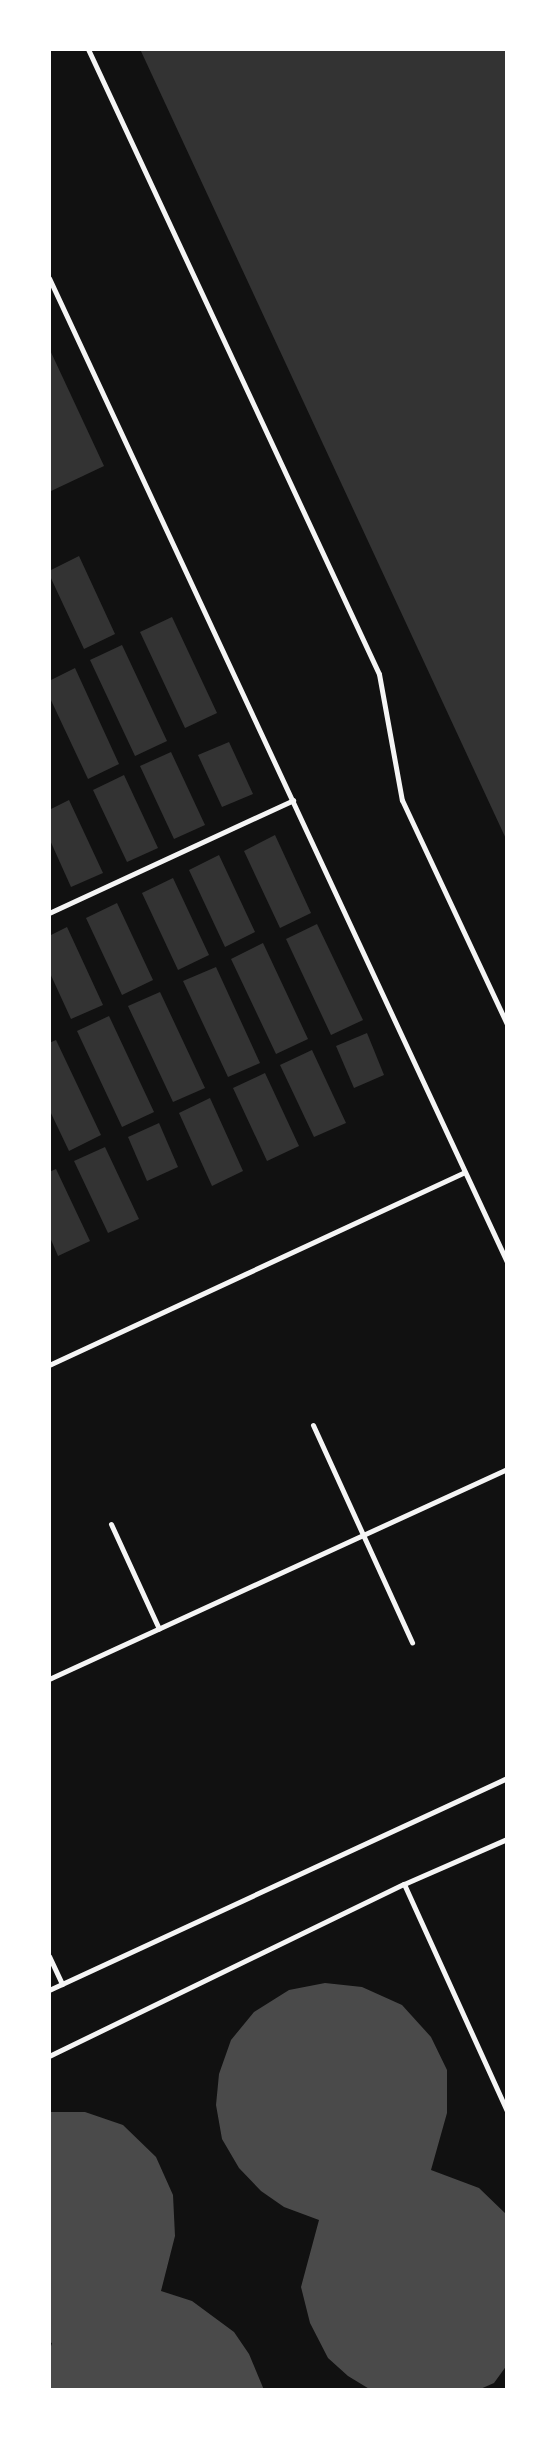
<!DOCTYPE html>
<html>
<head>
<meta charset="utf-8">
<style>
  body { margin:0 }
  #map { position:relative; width:556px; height:2439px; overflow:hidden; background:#111; font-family:Signika,sans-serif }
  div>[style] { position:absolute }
  .water>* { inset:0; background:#333 }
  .building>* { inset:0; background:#4a4a4a }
  .service>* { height:5px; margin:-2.5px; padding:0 2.5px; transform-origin:2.5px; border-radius:2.5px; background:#f5f5f5 }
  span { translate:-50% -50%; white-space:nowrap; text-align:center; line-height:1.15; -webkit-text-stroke:5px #fff; paint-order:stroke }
  .frame { position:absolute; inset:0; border:51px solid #fff; pointer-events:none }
</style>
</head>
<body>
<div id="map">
  <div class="water">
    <i style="clip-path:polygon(140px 49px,507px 49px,507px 841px)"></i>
    <i style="clip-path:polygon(49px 348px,104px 466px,49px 492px)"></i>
    <i style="clip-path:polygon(79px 556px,115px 634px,84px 649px,49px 574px,49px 571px)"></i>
    <i style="clip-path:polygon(172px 617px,217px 713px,185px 728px,140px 632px)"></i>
    <i style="clip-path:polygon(122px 645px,167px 741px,135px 756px,90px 660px)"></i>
    <i style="clip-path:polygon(75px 668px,119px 764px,88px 779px,49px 696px,49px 681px)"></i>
    <i style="clip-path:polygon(229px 742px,253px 794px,222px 807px,198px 755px)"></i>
    <i style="clip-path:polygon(171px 752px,205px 825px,174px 839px,140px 766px)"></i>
    <i style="clip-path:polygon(124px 775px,158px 848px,127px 862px,93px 790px)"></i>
    <i style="clip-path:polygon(69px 800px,103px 873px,71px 887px,49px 838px,49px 810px)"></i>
    <i style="clip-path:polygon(275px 835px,311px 913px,280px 928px,244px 851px)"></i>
    <i style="clip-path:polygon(219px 855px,255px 932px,225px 947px,189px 870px)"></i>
    <i style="clip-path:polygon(173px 878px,209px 955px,178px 970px,142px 893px)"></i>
    <i style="clip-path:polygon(117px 903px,153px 980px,122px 995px,86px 918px)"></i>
    <i style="clip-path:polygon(317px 924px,363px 1020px,331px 1035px,286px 939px)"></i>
    <i style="clip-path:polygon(67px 927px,103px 1005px,71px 1019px,49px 971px,49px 936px)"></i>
    <i style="clip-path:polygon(263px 943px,308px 1039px,276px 1054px,231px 959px)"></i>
    <i style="clip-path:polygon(216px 967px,260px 1063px,228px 1077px,183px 981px)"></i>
    <i style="clip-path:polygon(160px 992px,205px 1088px,173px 1102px,128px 1006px)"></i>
    <i style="clip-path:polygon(109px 1016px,154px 1112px,122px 1127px,77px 1031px)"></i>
    <i style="clip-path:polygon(367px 1033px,384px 1075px,354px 1088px,336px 1046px)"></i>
    <i style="clip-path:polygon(56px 1040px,101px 1135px,69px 1151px,49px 1109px,49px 1043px)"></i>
    <i style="clip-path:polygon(312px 1050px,346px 1123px,314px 1137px,280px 1065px)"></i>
    <i style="clip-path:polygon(265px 1073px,299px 1146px,267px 1161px,233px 1088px)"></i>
    <i style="clip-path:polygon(210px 1098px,243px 1171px,212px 1186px,179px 1113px)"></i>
    <i style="clip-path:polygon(159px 1123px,178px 1167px,147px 1181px,128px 1137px)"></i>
    <i style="clip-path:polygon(105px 1147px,139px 1219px,108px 1233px,74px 1161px)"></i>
    <i style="clip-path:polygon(56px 1169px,90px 1241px,58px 1256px,49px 1235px,49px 1172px)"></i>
  </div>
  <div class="building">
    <i style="clip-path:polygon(325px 1983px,362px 1987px,402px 2005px,431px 2037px,447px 2070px,447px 2113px,431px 2170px,479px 2188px,507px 2215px,507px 2365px,494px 2383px,478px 2390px,371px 2390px,348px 2376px,328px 2358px,310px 2323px,301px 2287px,319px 2220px,284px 2207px,261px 2191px,239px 2168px,222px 2139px,216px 2105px,219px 2074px,231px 2040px,254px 2012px,289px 1990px)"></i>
    <i style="clip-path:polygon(49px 2112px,85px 2112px,123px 2125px,156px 2157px,173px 2195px,175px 2236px,161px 2291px,192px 2301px,234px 2332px,249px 2354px,264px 2390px,49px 2390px,49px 2352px,52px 2343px,49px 2342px)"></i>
  </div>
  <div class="service">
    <i style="left:88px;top:49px;width:689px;rotate:65.03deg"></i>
    <i style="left:379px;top:674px;width:128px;rotate:79.7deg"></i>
    <i style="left:402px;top:800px;width:247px;rotate:64.9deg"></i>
    <i style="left:49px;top:278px;width:1085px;rotate:65.04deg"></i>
    <i style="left:49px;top:913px;width:269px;rotate:-24.8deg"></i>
    <i style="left:49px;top:1365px;width:458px;rotate:-24.9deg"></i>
    <i style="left:313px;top:1425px;width:239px;rotate:65.5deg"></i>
    <i style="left:111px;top:1524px;width:115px;rotate:65.4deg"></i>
    <i style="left:49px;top:1679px;width:504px;rotate:-24.63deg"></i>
    <i style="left:404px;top:1884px;width:249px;rotate:65.6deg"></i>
    <i style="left:49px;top:1956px;width:31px;rotate:65deg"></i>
    <i style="left:49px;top:1990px;width:505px;rotate:-24.84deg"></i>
    <i style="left:49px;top:2056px;width:394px;rotate:-25.9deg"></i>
    <i style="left:404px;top:1884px;width:112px;rotate:-23.6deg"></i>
  </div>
  <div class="frame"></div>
</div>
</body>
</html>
